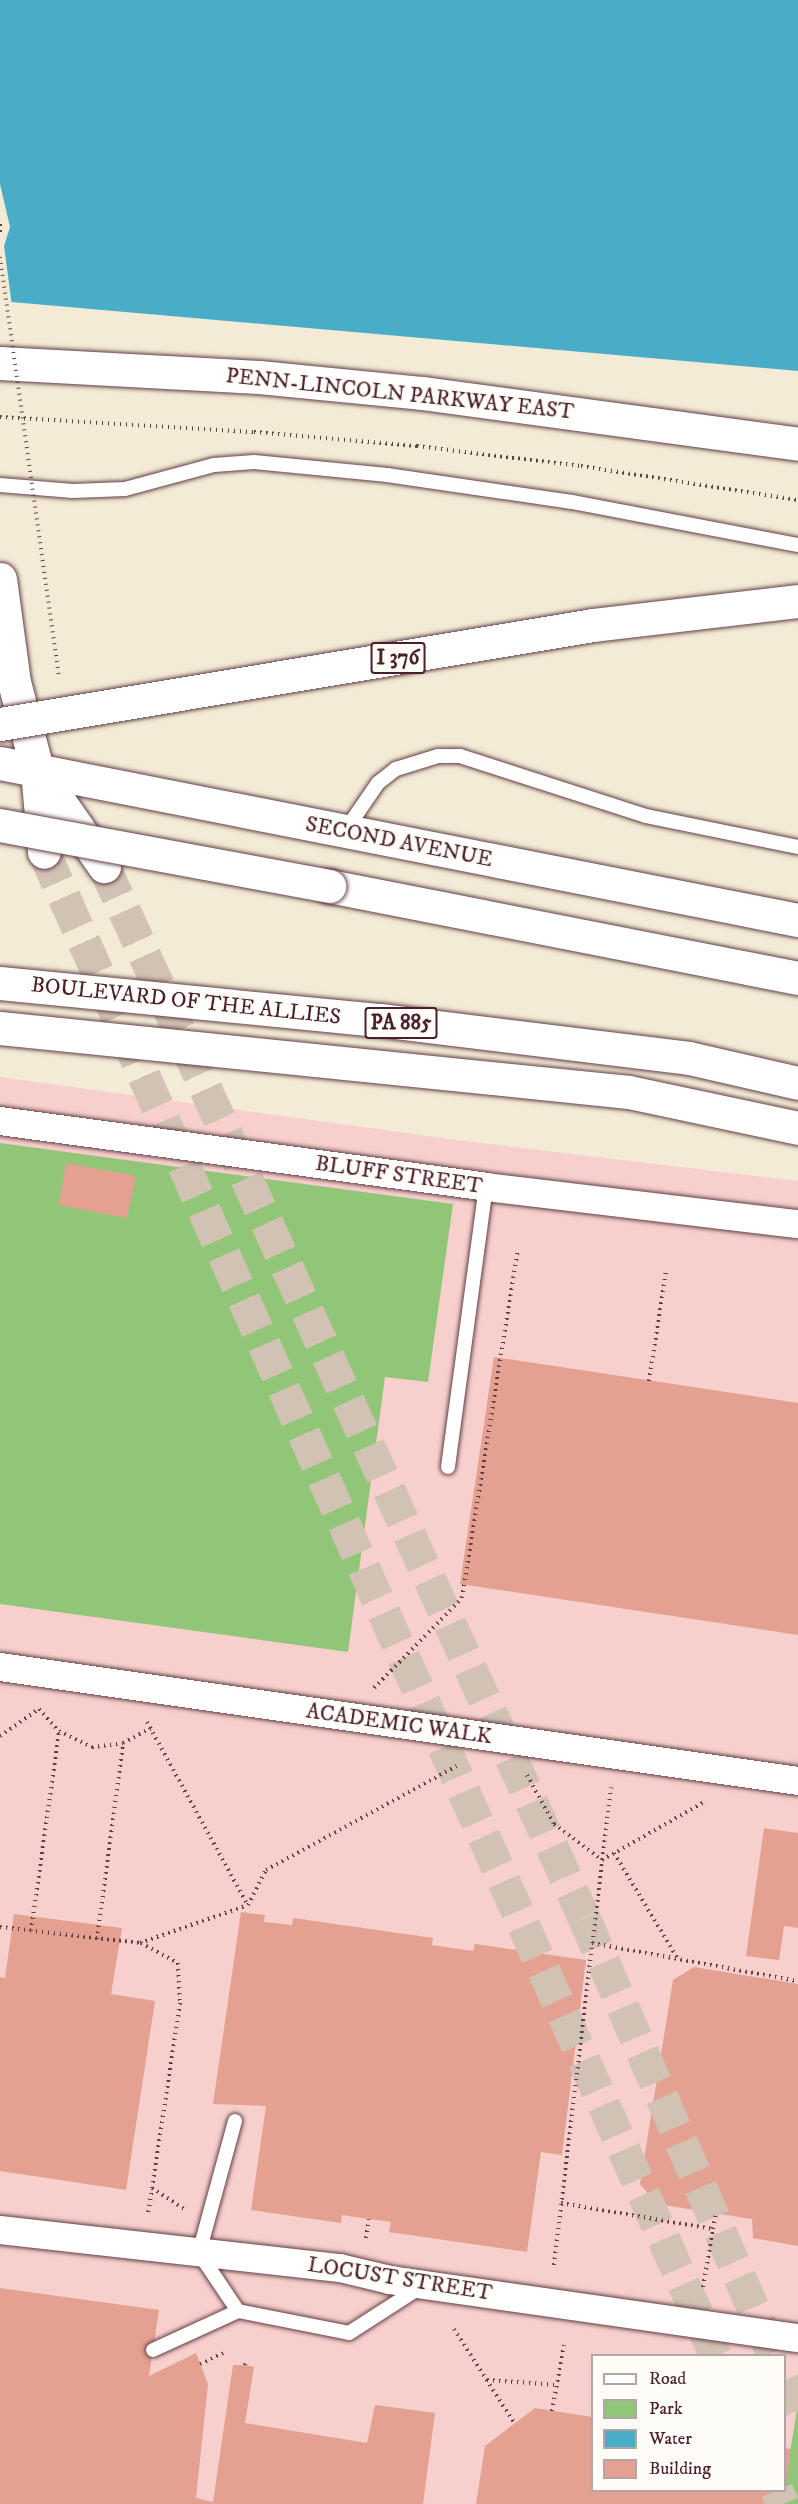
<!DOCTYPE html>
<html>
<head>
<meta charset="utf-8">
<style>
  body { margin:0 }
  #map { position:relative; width:798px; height:2504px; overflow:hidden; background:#f3ebd6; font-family:"IM FELL DW Pica",serif }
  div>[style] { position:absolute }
  .built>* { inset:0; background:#f7d0cd }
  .green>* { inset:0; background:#91c679 }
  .water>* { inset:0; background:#49adc8 }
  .pier>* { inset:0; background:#f3ebd6 }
  .building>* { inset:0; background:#e4a090 }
  .secondary-tunnel>* { height:33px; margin-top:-16.5px; transform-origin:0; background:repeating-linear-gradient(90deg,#d1c2b4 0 33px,transparent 0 49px) }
  .path>* { height:4px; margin-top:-2px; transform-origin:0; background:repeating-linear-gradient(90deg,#633e45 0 1.5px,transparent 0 6px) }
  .roads { filter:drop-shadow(0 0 2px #633e45) drop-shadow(0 0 2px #633e45) }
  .lane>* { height:14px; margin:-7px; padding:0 7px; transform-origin:7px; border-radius:7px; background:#fff }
  .street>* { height:28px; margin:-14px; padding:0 14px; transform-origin:14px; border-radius:14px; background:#fff }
  .secondary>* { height:33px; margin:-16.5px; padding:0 16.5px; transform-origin:16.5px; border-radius:16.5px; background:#fff }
  .highway>* { height:33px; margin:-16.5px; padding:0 16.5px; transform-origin:16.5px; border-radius:16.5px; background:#fff }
  .path-bridge>* { height:4px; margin-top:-2px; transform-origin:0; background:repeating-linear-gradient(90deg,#633e45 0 1.5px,transparent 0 6px) }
  .bridges { filter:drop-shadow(0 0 2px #633e45) drop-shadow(0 0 2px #633e45) }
  .highway-bridge>* { height:33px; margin:-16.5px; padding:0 16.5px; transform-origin:16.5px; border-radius:16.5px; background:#fff }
  span { translate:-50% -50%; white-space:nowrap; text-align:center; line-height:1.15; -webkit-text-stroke:6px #fdfcf7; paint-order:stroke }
  .shield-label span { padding:2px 4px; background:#fdfcf7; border:2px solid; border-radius:4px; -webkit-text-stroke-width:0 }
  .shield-label { font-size:21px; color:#4a1f2b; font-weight:700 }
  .street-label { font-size:22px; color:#4a1f2b }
  .legend { position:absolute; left:591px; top:2354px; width:195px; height:138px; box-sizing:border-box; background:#fdfcf7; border:2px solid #b5a4a5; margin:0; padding:8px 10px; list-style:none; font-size:18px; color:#4a1f2b }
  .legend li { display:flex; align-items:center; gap:12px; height:30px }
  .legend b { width:30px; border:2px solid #b5a4a5 }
</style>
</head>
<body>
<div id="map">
  <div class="built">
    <i style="clip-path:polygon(evenodd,0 1077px,457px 1140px,798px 1181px,798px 2504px,0 2504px,0 1077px,592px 2356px,784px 2356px,784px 2490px,592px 2490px,592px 2356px)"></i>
  </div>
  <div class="green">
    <i style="clip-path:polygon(0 1143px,453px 1204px,428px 1382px,385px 1377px,348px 1652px,0 1604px)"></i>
    <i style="clip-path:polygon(798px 2403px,798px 2504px,782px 2504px,784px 2490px)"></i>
  </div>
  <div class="water">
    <i style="clip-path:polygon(0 0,798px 0,798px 371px,0 301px)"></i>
  </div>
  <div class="pier">
    <i style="clip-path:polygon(0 184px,10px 227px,4px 246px,12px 306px,0 304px)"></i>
  </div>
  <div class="building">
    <i style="clip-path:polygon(66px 1163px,136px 1176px,127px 1218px,59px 1205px)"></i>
    <i style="clip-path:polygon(494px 1357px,798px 1403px,798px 1635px,460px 1584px)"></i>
    <i style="clip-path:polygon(764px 1828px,798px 1833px,798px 1928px,784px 1926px,779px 1960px,746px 1956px)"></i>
    <i style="clip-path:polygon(241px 1912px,265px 1915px,264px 1922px,292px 1925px,293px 1918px,433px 1938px,432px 1945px,473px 1951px,475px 1944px,586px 1960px,562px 2155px,541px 2152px,527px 2252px,389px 2232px,391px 2222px,342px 2215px,341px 2223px,251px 2210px,266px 2106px,213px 2104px)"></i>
    <i style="clip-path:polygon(14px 1914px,122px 1928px,111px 1994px,155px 2001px,126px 2190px,0 2171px,0 1977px,5px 1978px)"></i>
    <i style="clip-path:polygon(694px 1967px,798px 1984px,798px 2246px,753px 2238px,752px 2219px,657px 2204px,640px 2184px,673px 1980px)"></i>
    <i style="clip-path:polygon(0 2288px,159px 2310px,149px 2376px,196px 2353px,208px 2384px,196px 2498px,213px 2502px,233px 2365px,245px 2365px,254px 2367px,245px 2423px,367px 2443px,375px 2405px,435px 2413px,423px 2504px,0 2504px)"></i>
    <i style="clip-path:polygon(535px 2408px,592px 2417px,592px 2490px,784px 2490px,782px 2504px,476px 2504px,485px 2446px)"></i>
    <i style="clip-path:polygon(784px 2448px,791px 2449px,786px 2481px,784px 2481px)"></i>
  </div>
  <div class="secondary-tunnel">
    <i style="left:44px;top:852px;width:1647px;rotate:65.92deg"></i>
    <i style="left:104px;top:866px;width:1155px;rotate:65.45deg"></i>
    <i style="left:584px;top:1917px;width:478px;rotate:66.6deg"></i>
    <i style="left:784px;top:2380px;width:34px;rotate:66deg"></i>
    <i style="left:777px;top:2490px;width:15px;rotate:67deg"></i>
  </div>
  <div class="path">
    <i style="left:0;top:224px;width:12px;rotate:90deg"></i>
    <i style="left:0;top:417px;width:254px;rotate:3.4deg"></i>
    <i style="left:254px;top:432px;width:164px;rotate:4.9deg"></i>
    <i style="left:417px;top:446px;width:165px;rotate:7deg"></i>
    <i style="left:581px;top:466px;width:220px;rotate:8.9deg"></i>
    <i style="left:649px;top:1381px;width:111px;rotate:-81.2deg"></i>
    <i style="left:374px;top:1688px;width:126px;rotate:-45.6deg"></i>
    <i style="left:462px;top:1598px;width:353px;rotate:-80.9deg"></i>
    <i style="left:39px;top:1709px;width:30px;rotate:48deg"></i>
    <i style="left:59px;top:1731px;width:37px;rotate:26deg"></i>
    <i style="left:92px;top:1747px;width:31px;rotate:-7deg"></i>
    <i style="left:123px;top:1743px;width:32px;rotate:-28deg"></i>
    <i style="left:147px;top:1722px;width:208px;rotate:61.2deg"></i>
    <i style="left:0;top:1736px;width:47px;rotate:-34.7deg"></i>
    <i style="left:527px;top:1775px;width:56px;rotate:61.1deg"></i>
    <i style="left:554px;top:1824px;width:60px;rotate:36.9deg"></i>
    <i style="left:602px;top:1860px;width:120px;rotate:-29.6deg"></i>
    <i style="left:614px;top:1853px;width:124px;rotate:58.9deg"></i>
    <i style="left:0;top:1927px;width:141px;rotate:6.5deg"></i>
    <i style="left:140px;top:1943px;width:114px;rotate:-19.4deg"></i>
    <i style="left:248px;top:1905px;width:39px;rotate:-63deg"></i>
    <i style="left:266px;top:1870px;width:217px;rotate:-28.6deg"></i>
    <i style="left:31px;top:1931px;width:202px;rotate:-82deg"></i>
    <i style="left:97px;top:1939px;width:198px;rotate:-82.4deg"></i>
    <i style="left:141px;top:1943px;width:42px;rotate:28.4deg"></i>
    <i style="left:178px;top:1963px;width:40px;rotate:87.1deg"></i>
    <i style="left:180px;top:2003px;width:213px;rotate:98.6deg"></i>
    <i style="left:592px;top:1943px;width:209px;rotate:10.5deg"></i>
    <i style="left:152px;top:2188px;width:38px;rotate:33deg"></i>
    <i style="left:561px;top:2203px;width:154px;rotate:9.7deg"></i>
    <i style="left:713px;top:2229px;width:15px;rotate:-79deg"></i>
    <i style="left:366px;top:2238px;width:19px;rotate:-81deg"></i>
    <i style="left:554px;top:2265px;width:481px;rotate:-83.2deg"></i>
    <i style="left:703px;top:2287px;width:59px;rotate:-80.2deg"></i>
    <i style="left:454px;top:2329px;width:113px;rotate:57.3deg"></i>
    <i style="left:200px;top:2364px;width:26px;rotate:-25deg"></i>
    <i style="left:245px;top:2365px;width:5px;rotate:-79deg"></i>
    <i style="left:487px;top:2380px;width:70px;rotate:4.1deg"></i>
    <i style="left:552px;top:2411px;width:67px;rotate:-79.7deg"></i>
  </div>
  <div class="roads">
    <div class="lane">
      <i style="left:0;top:485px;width:73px;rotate:4.7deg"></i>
      <i style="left:73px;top:491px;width:52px;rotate:-2.2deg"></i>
      <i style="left:125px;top:489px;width:92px;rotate:-15.1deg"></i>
      <i style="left:214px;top:465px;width:40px;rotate:-4.3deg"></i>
      <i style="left:254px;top:462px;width:134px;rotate:5.6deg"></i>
      <i style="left:387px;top:475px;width:187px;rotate:8.3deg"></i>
      <i style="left:572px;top:502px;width:230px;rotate:10.8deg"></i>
      <i style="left:345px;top:831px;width:58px;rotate:-55.5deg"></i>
      <i style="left:378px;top:783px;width:23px;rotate:-38deg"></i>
      <i style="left:396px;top:769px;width:44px;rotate:-17.2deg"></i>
      <i style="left:438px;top:756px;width:22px"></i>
      <i style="left:460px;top:756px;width:195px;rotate:17.9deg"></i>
      <i style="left:646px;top:816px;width:155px;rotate:11.5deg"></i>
      <i style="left:448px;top:1467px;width:283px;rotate:-82.3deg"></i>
      <i style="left:235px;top:2121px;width:137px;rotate:105.3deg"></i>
      <i style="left:199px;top:2253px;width:70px;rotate:56.1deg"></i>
      <i style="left:238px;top:2311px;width:113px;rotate:11.2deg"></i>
      <i style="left:349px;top:2333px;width:83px;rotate:-32.7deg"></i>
      <i style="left:153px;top:2350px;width:94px;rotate:-24.6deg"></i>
    </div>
    <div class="street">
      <i style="left:0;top:1121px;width:490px;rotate:7.7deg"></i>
      <i style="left:486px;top:1187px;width:314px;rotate:6.8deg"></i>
      <i style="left:0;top:1667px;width:806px;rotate:8.13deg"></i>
      <i style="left:0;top:2230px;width:342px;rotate:6.4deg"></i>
      <i style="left:340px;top:2268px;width:51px;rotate:13.5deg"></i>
      <i style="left:390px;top:2280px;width:412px;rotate:8.1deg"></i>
    </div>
    <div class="secondary">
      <i style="left:0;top:579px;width:104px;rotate:82.3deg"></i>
      <i style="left:14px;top:682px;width:90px;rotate:75.2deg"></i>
      <i style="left:37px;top:769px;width:83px;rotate:85.2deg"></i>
      <i style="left:0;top:763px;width:813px;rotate:11.13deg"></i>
      <i style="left:38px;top:771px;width:116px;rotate:55.2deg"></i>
    </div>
    <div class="highway">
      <i style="left:0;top:363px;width:259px;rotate:3.1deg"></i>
      <i style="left:259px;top:377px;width:165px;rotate:5.6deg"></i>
      <i style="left:423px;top:393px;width:378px;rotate:7.7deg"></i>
      <i style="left:329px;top:886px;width:478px;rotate:11.1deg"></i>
      <i style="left:0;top:983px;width:382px;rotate:5.6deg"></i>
      <i style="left:380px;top:1020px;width:311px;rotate:7deg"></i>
      <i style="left:689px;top:1058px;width:112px;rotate:12.9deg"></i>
      <i style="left:0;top:1028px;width:632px;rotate:5.81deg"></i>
      <i style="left:629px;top:1092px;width:173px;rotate:12deg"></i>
    </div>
  </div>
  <div class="path-bridge">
    <i style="left:0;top:257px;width:426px;rotate:82deg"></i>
  </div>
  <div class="bridges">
    <div class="highway-bridge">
      <i style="left:0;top:724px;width:601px;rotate:-9.48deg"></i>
      <i style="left:593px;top:625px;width:206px;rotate:-6.7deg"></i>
      <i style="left:0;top:825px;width:335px;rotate:10.5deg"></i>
    </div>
  </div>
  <div class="shield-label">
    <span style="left:398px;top:658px">I 376</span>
    <span style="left:401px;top:1023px">PA 885</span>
  </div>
  <div class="street-label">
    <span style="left:400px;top:394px;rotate:6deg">PENN-LINCOLN PARKWAY EAST</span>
    <span style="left:399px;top:842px;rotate:11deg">SECOND AVENUE</span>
    <span style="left:186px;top:1001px;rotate:6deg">BOULEVARD OF THE ALLIES</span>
    <span style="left:399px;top:1175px;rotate:8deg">BLUFF STREET</span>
    <span style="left:399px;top:1724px;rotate:8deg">ACADEMIC WALK</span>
    <span style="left:400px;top:2279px;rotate:9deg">LOCUST STREET</span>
  </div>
  <ul class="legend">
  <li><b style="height:8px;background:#fff"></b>Road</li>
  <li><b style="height:16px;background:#91c679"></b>Park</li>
  <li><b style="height:16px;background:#49adc8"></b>Water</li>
  <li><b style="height:16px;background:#e4a090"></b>Building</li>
  </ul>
</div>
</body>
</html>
